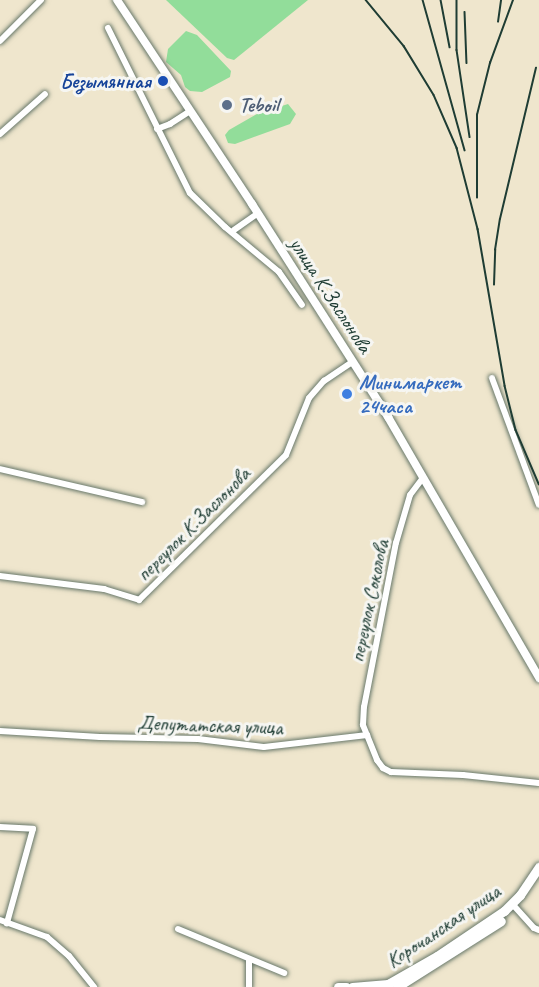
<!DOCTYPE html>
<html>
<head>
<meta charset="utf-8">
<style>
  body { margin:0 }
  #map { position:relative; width:539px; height:987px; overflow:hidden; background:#efe6cd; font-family:Caveat,sans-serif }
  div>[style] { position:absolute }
  .green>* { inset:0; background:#92dd9a }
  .roads { filter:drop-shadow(0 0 2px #68786a) drop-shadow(0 0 2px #68786a) }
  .minor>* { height:6px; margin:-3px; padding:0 3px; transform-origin:3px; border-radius:3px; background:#fff }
  .tertiary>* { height:8px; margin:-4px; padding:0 4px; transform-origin:4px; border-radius:4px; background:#fff }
  .primary>* { height:9px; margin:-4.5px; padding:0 4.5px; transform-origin:4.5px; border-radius:4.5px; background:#fff }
  .rail>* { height:1.5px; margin:-0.75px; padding:0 0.75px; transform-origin:0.75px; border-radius:0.75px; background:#1f3d34 }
  .dots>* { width:16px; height:16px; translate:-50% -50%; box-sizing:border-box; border:3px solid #f6f6f2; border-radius:50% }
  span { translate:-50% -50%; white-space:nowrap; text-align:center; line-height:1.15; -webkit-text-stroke:6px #f6f6f2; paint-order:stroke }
  .transit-label { font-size:21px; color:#164399; font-weight:700 }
  .right { translate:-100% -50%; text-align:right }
  .service-label { font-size:21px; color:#4e5e75; font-weight:700 }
  .left { translate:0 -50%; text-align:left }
  .street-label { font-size:21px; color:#1f3d34 }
  .shop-label { font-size:21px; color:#366cbe; font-weight:700 }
</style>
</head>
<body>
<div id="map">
  <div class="green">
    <i style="clip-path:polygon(166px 0,308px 0,234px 60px,227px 58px)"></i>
    <i style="clip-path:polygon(186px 31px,197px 35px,231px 71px,230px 77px,202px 92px,190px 91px,185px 87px,181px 75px,166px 62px,168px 49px)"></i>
    <i style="clip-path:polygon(288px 104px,296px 114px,290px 124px,235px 144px,228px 143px,225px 135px,229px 130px,257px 114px)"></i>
  </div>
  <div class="roads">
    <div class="minor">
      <i style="left:108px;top:28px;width:184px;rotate:63.6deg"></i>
      <i style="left:190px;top:193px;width:49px;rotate:44.2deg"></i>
      <i style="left:225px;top:227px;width:70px;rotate:39.8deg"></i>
      <i style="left:279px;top:272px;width:40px;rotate:55.1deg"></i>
      <i style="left:0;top:41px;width:58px;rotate:-45deg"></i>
      <i style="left:157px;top:129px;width:14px;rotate:-21deg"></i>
      <i style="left:170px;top:124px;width:24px;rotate:-33deg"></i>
      <i style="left:0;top:134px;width:60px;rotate:-41.6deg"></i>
      <i style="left:234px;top:230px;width:29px;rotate:-35deg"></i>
      <i style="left:492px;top:378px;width:135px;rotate:69.7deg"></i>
      <i style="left:0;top:469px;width:146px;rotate:13.1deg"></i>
      <i style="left:0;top:576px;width:105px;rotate:7.1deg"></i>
      <i style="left:104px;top:589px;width:37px;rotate:17deg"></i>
      <i style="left:139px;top:600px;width:206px;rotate:-44.6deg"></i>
      <i style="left:286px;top:455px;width:61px;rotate:-68deg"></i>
      <i style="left:309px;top:398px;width:23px;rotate:-49deg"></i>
      <i style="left:324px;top:381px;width:34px;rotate:-34deg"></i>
      <i style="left:0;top:731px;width:100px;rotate:3.4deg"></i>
      <i style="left:100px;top:737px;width:98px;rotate:1.2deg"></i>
      <i style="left:198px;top:739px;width:66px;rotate:6.9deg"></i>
      <i style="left:264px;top:747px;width:104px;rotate:-6.6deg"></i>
      <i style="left:367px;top:735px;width:27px;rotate:68deg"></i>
      <i style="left:377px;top:760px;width:10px;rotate:53deg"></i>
      <i style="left:383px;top:768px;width:9px;rotate:27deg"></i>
      <i style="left:391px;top:772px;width:72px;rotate:2.4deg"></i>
      <i style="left:463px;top:775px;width:76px;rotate:6deg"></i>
      <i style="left:367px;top:735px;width:11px;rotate:-112deg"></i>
      <i style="left:363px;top:725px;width:18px;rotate:-87deg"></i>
      <i style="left:364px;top:707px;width:167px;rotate:-79deg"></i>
      <i style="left:396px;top:543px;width:50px;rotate:-73.7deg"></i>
      <i style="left:410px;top:495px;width:21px;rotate:-53deg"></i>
      <i style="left:0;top:827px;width:33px;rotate:3deg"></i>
      <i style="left:33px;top:829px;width:98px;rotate:105.5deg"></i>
      <i style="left:515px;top:907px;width:28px;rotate:48deg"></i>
      <i style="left:534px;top:928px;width:5px;rotate:22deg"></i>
      <i style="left:0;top:920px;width:50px;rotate:19.9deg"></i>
      <i style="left:47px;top:937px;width:29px;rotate:41deg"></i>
      <i style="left:69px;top:956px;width:40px;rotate:51deg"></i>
      <i style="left:178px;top:929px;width:115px;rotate:22.5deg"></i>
      <i style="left:249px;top:960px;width:27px;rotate:90deg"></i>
    </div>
    <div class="tertiary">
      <i style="left:117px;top:0;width:245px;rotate:56.5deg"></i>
      <i style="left:252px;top:204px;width:253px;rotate:57.4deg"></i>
      <i style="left:388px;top:417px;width:302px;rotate:59.9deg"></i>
    </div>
    <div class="primary">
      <i style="left:338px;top:987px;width:8px"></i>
      <i style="left:352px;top:987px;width:36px;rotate:-5deg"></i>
      <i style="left:388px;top:984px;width:56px;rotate:-29.7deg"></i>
      <i style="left:437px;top:956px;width:81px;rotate:-33.9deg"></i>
      <i style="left:504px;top:911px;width:23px;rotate:-45deg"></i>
      <i style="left:520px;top:895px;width:34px;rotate:-56deg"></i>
      <i style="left:397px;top:987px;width:123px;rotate:-32.4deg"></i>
    </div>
  </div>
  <div class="rail">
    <i style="left:366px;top:0;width:60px;rotate:50.4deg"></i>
    <i style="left:404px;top:46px;width:57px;rotate:58.5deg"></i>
    <i style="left:434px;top:95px;width:58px;rotate:66.5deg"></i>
    <i style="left:457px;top:148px;width:84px;rotate:75.5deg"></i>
    <i style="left:478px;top:229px;width:159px;rotate:80.2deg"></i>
    <i style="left:505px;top:386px;width:45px;rotate:76deg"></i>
    <i style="left:516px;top:430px;width:59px;rotate:66.9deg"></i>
    <i style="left:423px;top:0;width:156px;rotate:74.4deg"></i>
    <i style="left:441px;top:0;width:48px;rotate:79.2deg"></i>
    <i style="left:457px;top:0;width:50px;rotate:90deg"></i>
    <i style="left:457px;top:50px;width:88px;rotate:81.5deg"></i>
    <i style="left:465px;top:12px;width:51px;rotate:87.8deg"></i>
    <i style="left:498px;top:22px;width:22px;rotate:-82deg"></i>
    <i style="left:477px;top:198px;width:83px;rotate:-90deg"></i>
    <i style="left:477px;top:115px;width:54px;rotate:-76deg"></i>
    <i style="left:490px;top:63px;width:67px;rotate:-69.9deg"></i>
    <i style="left:494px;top:285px;width:35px;rotate:-88deg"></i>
    <i style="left:495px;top:250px;width:31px;rotate:-81deg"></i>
    <i style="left:500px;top:219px;width:155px;rotate:-76.6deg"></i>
  </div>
  <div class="dots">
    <i style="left:163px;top:81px;background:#1a4fb4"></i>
    <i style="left:227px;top:105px;background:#5c6f8a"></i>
    <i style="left:347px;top:394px;background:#3f7fe0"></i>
  </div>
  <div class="transit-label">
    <span class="right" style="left:151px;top:81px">Безымянная</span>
  </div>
  <div class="service-label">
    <span class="left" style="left:239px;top:105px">Teboil</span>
  </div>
  <div class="street-label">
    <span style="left:331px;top:295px;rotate:57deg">улица К.Заслонова</span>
    <span style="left:193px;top:524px;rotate:-45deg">переулок К.Заслонова</span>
    <span style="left:369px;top:601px;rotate:-78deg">переулок Соколова</span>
    <span style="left:210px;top:725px;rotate:2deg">Депутатская улица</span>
    <span style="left:443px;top:926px;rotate:-34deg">Корочанская улица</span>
  </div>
  <div class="shop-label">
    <span class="left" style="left:359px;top:394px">Минимаркет<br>24часа</span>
  </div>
</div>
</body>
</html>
